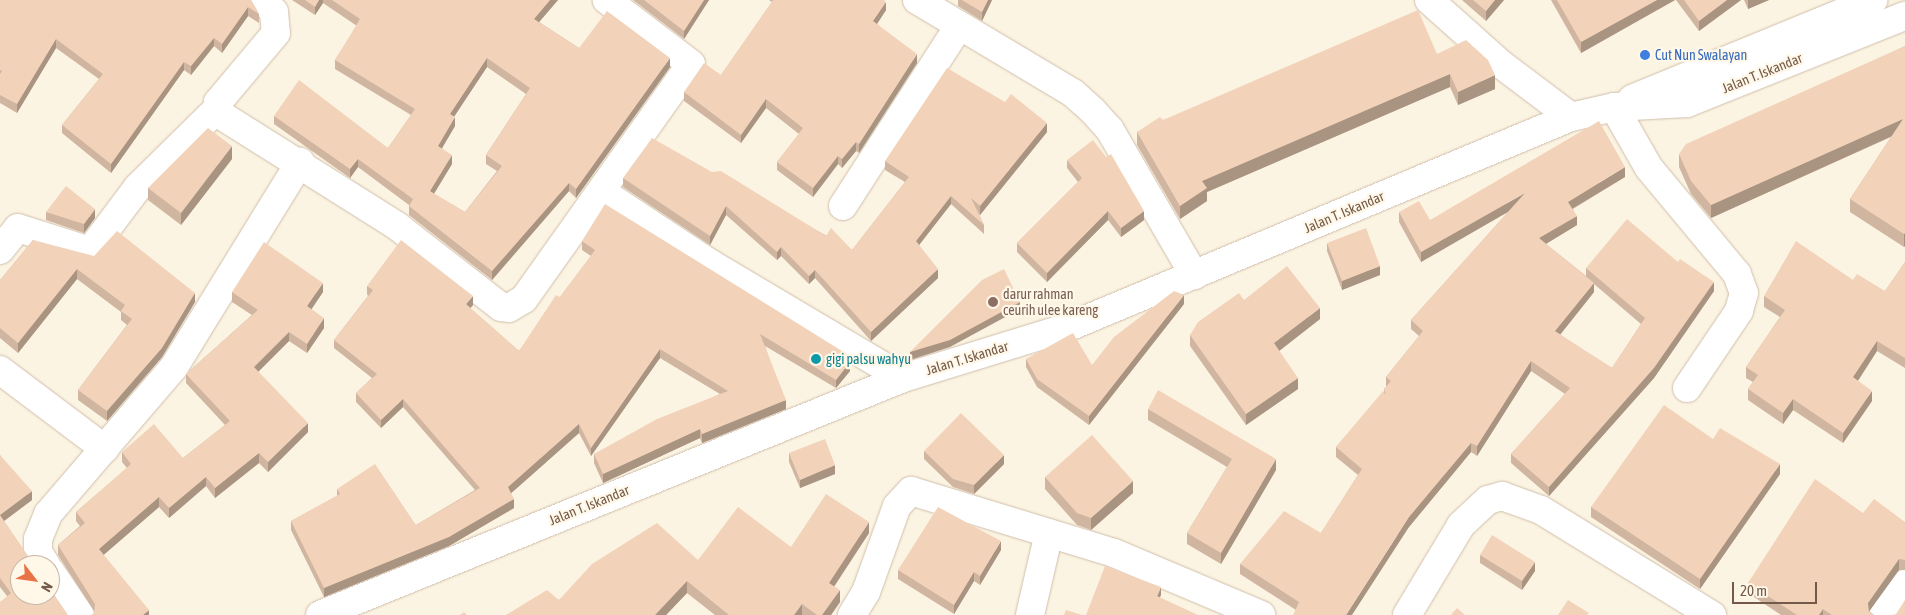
<!DOCTYPE html>
<html>
<head>
<meta charset="utf-8">
<style>
  body { margin:0 }
  #map { position:relative; width:1905px; height:615px; overflow:hidden; background:#fcf4e2; font-family:"Asap Condensed",sans-serif }
  div>[style] { position:absolute }
  .roads { filter:drop-shadow(0 0 1px #d0beac) drop-shadow(0 0 1px #d0beac) }
  .minor>* { height:28px; margin:-14px; padding:0 14px; transform-origin:14px; border-radius:14px; background:#fff }
  .tertiary>* { height:28px; margin:-14px; padding:0 14px; transform-origin:14px; border-radius:14px; background:#fff }
  .wall>* { inset:0; background:#d0b5a0 }
  .shaded-wall>* { inset:0; background:#a99482 }
  .building>* { inset:0; background:#f2d3ba }
  .dots>* { width:14px; height:14px; translate:-50% -50%; box-sizing:border-box; border:2px solid #fff7e8; border-radius:50% }
  span { translate:-50% -50%; white-space:nowrap; text-align:center; line-height:1.15; -webkit-text-stroke:4.5px #fff7e8; paint-order:stroke }
  .shop-label { font-size:14px; color:#366cbe }
  .left { translate:0 -50%; text-align:left }
  .street-label { font-size:14px; color:#745a48 }
  .education-label { font-size:14px; color:#785e54 }
  .culture-label { font-size:14px; color:#0d838f }
  .north { position:absolute; left:10px; top:555px; width:50px; height:50px; box-sizing:border-box; background:#fff7e8; border:1px solid #c7b8a8; border-radius:50%; rotate:120deg; font-size:14px; font-weight:700; line-height:20px; text-align:center; color:#745a48 }
  .north::after { content:''; display:block; margin:auto; width:18px; height:22px; background:#e87346; clip-path:polygon(50% 0,100% 100%,50% 72%,0 100%) }
  .scale { position:absolute; left:1732px; top:582px; width:85px; height:22px; box-sizing:border-box; border:2px solid #745a48; border-top:0; padding-left:6px; font-size:15px; line-height:18px; white-space:nowrap; color:#745a48; -webkit-text-stroke:4px #fff7e8; paint-order:stroke }
</style>
</head>
<body>
<div id="map">
  <div class="roads">
    <div class="minor">
      <i style="left:263px;top:0;width:16px;rotate:47deg"></i>
      <i style="left:274px;top:12px;width:21px;rotate:85deg"></i>
      <i style="left:276px;top:33px;width:90px;rotate:130deg"></i>
      <i style="left:218px;top:102px;width:13px;rotate:77deg"></i>
      <i style="left:221px;top:115px;width:208px;rotate:32.2deg"></i>
      <i style="left:397px;top:226px;width:132px;rotate:37.9deg"></i>
      <i style="left:501px;top:307px;width:8px;rotate:7deg"></i>
      <i style="left:509px;top:308px;width:17px;rotate:-31deg"></i>
      <i style="left:524px;top:299px;width:288px;rotate:-54.6deg"></i>
      <i style="left:691px;top:64px;width:106px;rotate:-142.7deg"></i>
      <i style="left:917px;top:0;width:182px;rotate:30.8deg"></i>
      <i style="left:1073px;top:93px;width:27px;rotate:42deg"></i>
      <i style="left:1093px;top:111px;width:25px;rotate:48deg"></i>
      <i style="left:1110px;top:130px;width:168px;rotate:59.9deg"></i>
      <i style="left:1429px;top:0;width:98px;rotate:41.7deg"></i>
      <i style="left:1502px;top:65px;width:86px;rotate:37deg"></i>
      <i style="left:1614px;top:107px;width:70px;rotate:60.2deg"></i>
      <i style="left:1649px;top:168px;width:138px;rotate:50.3deg"></i>
      <i style="left:1737px;top:274px;width:20px;rotate:70deg"></i>
      <i style="left:1744px;top:293px;width:19px;rotate:106deg"></i>
      <i style="left:1739px;top:311px;width:93px;rotate:124deg"></i>
      <i style="left:602px;top:192px;width:131px;rotate:33.4deg"></i>
      <i style="left:711px;top:264px;width:223px;rotate:30.7deg"></i>
      <i style="left:843px;top:206px;width:214px;rotate:-57.2deg"></i>
      <i style="left:0;top:250px;width:28px;rotate:-51deg"></i>
      <i style="left:18px;top:228px;width:76px;rotate:17.7deg"></i>
      <i style="left:90px;top:251px;width:80px;rotate:-53.1deg"></i>
      <i style="left:138px;top:187px;width:111px;rotate:-44.6deg"></i>
      <i style="left:0;top:370px;width:131px;rotate:37deg"></i>
      <i style="left:46px;top:565px;width:15px;rotate:-122deg"></i>
      <i style="left:38px;top:552px;width:13px;rotate:-90deg"></i>
      <i style="left:38px;top:539px;width:27px;rotate:-68deg"></i>
      <i style="left:48px;top:514px;width:194px;rotate:-49.4deg"></i>
      <i style="left:174px;top:367px;width:241px;rotate:-58.4deg"></i>
      <i style="left:50px;top:571px;width:53px;rotate:55.7deg"></i>
      <i style="left:852px;top:615px;width:27px;rotate:-59deg"></i>
      <i style="left:866px;top:592px;width:91px;rotate:-70.2deg"></i>
      <i style="left:897px;top:506px;width:21px;rotate:-47deg"></i>
      <i style="left:911px;top:491px;width:212px;rotate:17deg"></i>
      <i style="left:1114px;top:553px;width:160px;rotate:22.9deg"></i>
      <i style="left:1030px;top:615px;width:84px;rotate:-77deg"></i>
      <i style="left:1407px;top:615px;width:105px;rotate:-59deg"></i>
      <i style="left:1461px;top:525px;width:37px;rotate:-43deg"></i>
      <i style="left:1488px;top:500px;width:15px;rotate:-16deg"></i>
      <i style="left:1502px;top:496px;width:41px;rotate:19.7deg"></i>
      <i style="left:1541px;top:510px;width:201px;rotate:31.6deg"></i>
      <i style="left:1883px;top:615px;width:38px;rotate:-55deg"></i>
    </div>
    <div class="tertiary">
      <i style="left:1632px;top:99px;width:261px;rotate:-22.3deg"></i>
      <i style="left:320px;top:615px;width:629px;rotate:-22.12deg"></i>
      <i style="left:903px;top:378px;width:170px;rotate:-17.1deg"></i>
      <i style="left:1066px;top:328px;width:547px;rotate:-22.68deg"></i>
      <i style="left:1571px;top:117px;width:44px;rotate:-13.1deg"></i>
      <i style="left:1614px;top:107px;width:73px;rotate:-3.1deg"></i>
      <i style="left:1687px;top:103px;width:235px;rotate:-21.8deg"></i>
    </div>
  </div>
  <div class="wall">
    <i style="clip-path:polygon(0 0,251px 0,259px 14px,259px 23px,248px 16px,222px 53px,214px 46px,191px 75px,184px 70px,111px 173px,62px 133px,62px 125px,99px 79px,56px 48px,17px 113px,0 103px)"></i>
    <i style="clip-path:polygon(evenodd,292px 0,558px 0,539px 22px,579px 48px,670px 67px,576px 198px,569px 191px,492px 280px,409px 215px,409px 205px,358px 167px,350px 178px,274px 124px,274px 116px,388px 148px,411px 115px,335px 69px,335px 60px,357px 26px,323px 3px,315px 15px,292px 0,487px 67px,526px 94px,486px 155px,486px 164px,497px 171px,465px 212px,434px 194px,452px 164px,442px 148px,455px 126px,454px 116px,487px 67px)"></i>
    <i style="clip-path:polygon(633px 0,709px 0,684px 39px)"></i>
    <i style="clip-path:polygon(769px 0,884px 0,886px 10px,877px 24px,917px 63px,859px 153px,856px 151px,842px 168px,838px 164px,813px 197px,777px 170px,777px 162px,799px 134px,766px 108px,741px 143px,684px 101px,684px 92px,721px 75px,772px 2px)"></i>
    <i style="clip-path:polygon(958px 0,992px 0,982px 21px,958px 6px)"></i>
    <i style="clip-path:polygon(1462px 0,1504px 0,1486px 21px)"></i>
    <i style="clip-path:polygon(1551px 0,1675px 0,1581px 53px)"></i>
    <i style="clip-path:polygon(1676px 0,1741px 0,1699px 31px)"></i>
    <i style="clip-path:polygon(1744px 0,1769px 0,1748px 9px)"></i>
    <i style="clip-path:polygon(1905px 46px,1905px 246px,1904px 247px,1850px 212px,1850px 199px,1891px 137px,1711px 218px,1691px 194px,1679px 167px,1679px 154px)"></i>
    <i style="clip-path:polygon(1437px 54px,1495px 89px,1458px 105px,1450px 87px,1207px 192px,1207px 201px,1180px 219px,1137px 145px,1137px 132px,1163px 120px)"></i>
    <i style="clip-path:polygon(1047px 132px,980px 215px,979px 214px,984px 225px,984px 234px,951px 204px,919px 245px,938px 278px,871px 341px,815px 278px,809px 284px,781px 256px,777px 260px,726px 215px,710px 245px,623px 187px,623px 178px,712px 172px,852px 250px,905px 182px,885px 170px,885px 161px)"></i>
    <i style="clip-path:polygon(232px 159px,181px 225px,148px 200px,148px 188px)"></i>
    <i style="clip-path:polygon(1067px 160px,1144px 220px,1121px 237px,1108px 220px,1047px 282px,1017px 252px,1017px 243px,1078px 182px,1067px 168px)"></i>
    <i style="clip-path:polygon(evenodd,1625px 177px,1573px 209px,1577px 225px,1546px 244px,1586px 276px,1586px 268px,1678px 262px,1714px 291px,1654px 378px,1549px 496px,1511px 463px,1511px 454px,1565px 394px,1531px 371px,1477px 456px,1471px 452px,1409px 527px,1296px 610px,1240px 574px,1240px 564px,1321px 533px,1358px 475px,1336px 457px,1336px 447px,1384px 392px,1384px 389px,1386px 387px,1386px 377px,1419px 336px,1411px 329px,1411px 320px,1508px 212px,1421px 262px,1399px 222px,1399px 212px,1430px 220px,1625px 177px,1594px 284px,1641px 324px,1612px 368px,1560px 335px,1594px 292px,1594px 284px)"></i>
    <i style="clip-path:polygon(46px 212px,95px 218px,84px 233px,46px 220px)"></i>
    <i style="clip-path:polygon(33px 240px,195px 302px,162px 357px,107px 421px,78px 400px,78px 390px,127px 325px,121px 320px,121px 312px,77px 279px,18px 353px,0 338px,0 280px)"></i>
    <i style="clip-path:polygon(582px 241px,850px 371px,836px 388px,765px 346px,786px 409px,702px 443px,700px 438px,603px 483px,594px 463px,594px 454px,720px 394px,660px 358px,591px 456px,579px 433px,511px 493px,514px 508px,449px 546px,324px 597px,291px 530px,291px 521px,337px 496px,337px 489px,416px 525px,475px 490px,403px 407px,381px 428px,356px 402px,356px 393px,372px 378px,334px 348px,334px 340px,368px 296px,367px 294px,367px 286px,473px 305px,470px 308px,519px 351px,591px 256px,582px 250px)"></i>
    <i style="clip-path:polygon(1327px 243px,1380px 275px,1342px 290px,1327px 251px)"></i>
    <i style="clip-path:polygon(1905px 262px,1905px 368px,1877px 351px,1858px 381px,1872px 401px,1843px 443px,1793px 410px,1783px 424px,1748px 400px,1748px 389px,1753px 382px,1746px 378px,1746px 367px,1780px 317px,1764px 307px,1764px 296px,1885px 291px)"></i>
    <i style="clip-path:polygon(232px 292px,323px 292px,311px 309px,324px 328px,307px 353px,289px 341px,258px 372px,308px 432px,268px 472px,259px 463px,215px 498px,206px 486px,169px 518px,159px 507px,103px 555px,149px 615px,94px 613px,94px 611px,58px 555px,58px 545px,80px 526px,76px 521px,76px 512px,127px 468px,122px 462px,122px 452px,183px 458px,225px 425px,186px 383px,186px 374px,252px 315px,232px 302px)"></i>
    <i style="clip-path:polygon(1244px 300px,1320px 319px,1279px 351px,1298px 389px,1246px 425px,1190px 346px,1190px 335px)"></i>
    <i style="clip-path:polygon(1184px 304px,1089px 425px,1037px 387px,1026px 367px,1026px 359px,1092px 365px)"></i>
    <i style="clip-path:polygon(1148px 409px,1276px 470px,1221px 564px,1187px 544px,1187px 533px,1227px 467px,1148px 420px)"></i>
    <i style="clip-path:polygon(1713px 439px,1780px 474px,1700px 589px,1591px 517px,1591px 507px)"></i>
    <i style="clip-path:polygon(924px 451px,1004px 464px,974px 494px,953px 487px,924px 459px)"></i>
    <i style="clip-path:polygon(789px 453px,835px 474px,800px 488px,789px 462px)"></i>
    <i style="clip-path:polygon(0 455px,32px 500px,4px 521px,67px 614px,7px 596px,0 587px)"></i>
    <i style="clip-path:polygon(1045px 477px,1133px 493px,1091px 530px,1077px 525px,1045px 489px)"></i>
    <i style="clip-path:polygon(1863px 513px,1905px 522px,1905px 570px,1899px 570px,1869px 611px,1874px 615px,1781px 615px,1748px 593px,1748px 583px)"></i>
    <i style="clip-path:polygon(869px 533px,834px 587px,840px 602px,831px 615px,715px 615px,687px 593px,666px 615px,506px 615px,698px 560px,791px 547px)"></i>
    <i style="clip-path:polygon(1001px 550px,980px 585px,974px 581px,954px 614px,898px 579px,898px 570px)"></i>
    <i style="clip-path:polygon(1480px 555px,1535px 571px,1522px 590px,1480px 563px)"></i>
  </div>
  <div class="shaded-wall">
    <i style="clip-path:polygon(319px 0,323px 0,323px 3px,315px 15px,315px 7px)"></i>
    <i style="clip-path:polygon(550px 0,558px 0,534px 28px,534px 19px)"></i>
    <i style="clip-path:polygon(704px 0,709px 0,684px 39px,684px 31px)"></i>
    <i style="clip-path:polygon(988px 0,992px 0,982px 21px,982px 12px)"></i>
    <i style="clip-path:polygon(1495px 0,1504px 0,1486px 21px,1486px 11px)"></i>
    <i style="clip-path:polygon(1657px 0,1675px 0,1581px 53px,1581px 42px)"></i>
    <i style="clip-path:polygon(1727px 0,1741px 0,1699px 31px,1699px 21px)"></i>
    <i style="clip-path:polygon(1748px 0,1769px 0,1748px 9px)"></i>
    <i style="clip-path:polygon(886px 2px,886px 10px,873px 30px,873px 21px)"></i>
    <i style="clip-path:polygon(248px 7px,248px 16px,222px 53px,222px 44px)"></i>
    <i style="clip-path:polygon(214px 38px,214px 46px,191px 75px,191px 66px)"></i>
    <i style="clip-path:polygon(56px 39px,56px 48px,17px 113px,17px 104px)"></i>
    <i style="clip-path:polygon(917px 54px,917px 63px,859px 153px,859px 144px)"></i>
    <i style="clip-path:polygon(487px 58px,487px 67px,450px 123px,450px 114px)"></i>
    <i style="clip-path:polygon(670px 58px,670px 67px,576px 198px,576px 189px)"></i>
    <i style="clip-path:polygon(184px 62px,184px 70px,111px 173px,111px 164px)"></i>
    <i style="clip-path:polygon(1450px 74px,1450px 87px,1207px 192px,1207px 201px,1180px 219px,1180px 206px,1202px 181px)"></i>
    <i style="clip-path:polygon(1495px 75px,1495px 89px,1458px 105px,1458px 92px)"></i>
    <i style="clip-path:polygon(766px 99px,766px 108px,741px 143px,741px 135px)"></i>
    <i style="clip-path:polygon(455px 117px,455px 126px,438px 155px,438px 146px)"></i>
    <i style="clip-path:polygon(1903px 119px,1903px 131px,1711px 218px,1711px 205px)"></i>
    <i style="clip-path:polygon(1047px 123px,1047px 132px,980px 215px,980px 206px)"></i>
    <i style="clip-path:polygon(856px 142px,856px 151px,842px 168px,842px 159px)"></i>
    <i style="clip-path:polygon(232px 146px,232px 159px,181px 225px,181px 213px)"></i>
    <i style="clip-path:polygon(452px 155px,452px 164px,430px 200px,430px 191px)"></i>
    <i style="clip-path:polygon(838px 156px,838px 164px,813px 197px,813px 188px)"></i>
    <i style="clip-path:polygon(358px 159px,358px 167px,350px 178px,350px 169px)"></i>
    <i style="clip-path:polygon(1625px 167px,1625px 177px,1568px 211px,1568px 202px)"></i>
    <i style="clip-path:polygon(569px 183px,569px 191px,492px 280px,492px 271px)"></i>
    <i style="clip-path:polygon(1525px 193px,1525px 202px,1421px 262px,1421px 252px)"></i>
    <i style="clip-path:polygon(951px 196px,951px 204px,916px 249px,916px 241px)"></i>
    <i style="clip-path:polygon(726px 206px,726px 215px,710px 245px,710px 236px)"></i>
    <i style="clip-path:polygon(95px 209px,95px 218px,84px 233px,84px 224px)"></i>
    <i style="clip-path:polygon(1108px 211px,1108px 220px,1047px 282px,1047px 273px)"></i>
    <i style="clip-path:polygon(1144px 211px,1144px 220px,1121px 237px,1121px 228px)"></i>
    <i style="clip-path:polygon(1577px 216px,1577px 225px,1539px 248px,1539px 238px)"></i>
    <i style="clip-path:polygon(1905px 233px,1905px 246px,1904px 247px,1904px 234px)"></i>
    <i style="clip-path:polygon(781px 247px,781px 256px,777px 260px,777px 252px)"></i>
    <i style="clip-path:polygon(1380px 266px,1380px 275px,1342px 290px,1342px 281px)"></i>
    <i style="clip-path:polygon(77px 269px,77px 279px,18px 353px,18px 343px)"></i>
    <i style="clip-path:polygon(938px 269px,938px 278px,871px 341px,871px 332px)"></i>
    <i style="clip-path:polygon(815px 270px,815px 278px,809px 284px,809px 276px)"></i>
    <i style="clip-path:polygon(1714px 282px,1714px 291px,1654px 378px,1549px 496px,1549px 487px)"></i>
    <i style="clip-path:polygon(323px 283px,323px 292px,307px 316px,307px 306px)"></i>
    <i style="clip-path:polygon(1594px 283px,1594px 292px,1555px 341px,1555px 331px)"></i>
    <i style="clip-path:polygon(195px 293px,195px 302px,162px 357px,107px 421px,107px 411px)"></i>
    <i style="clip-path:polygon(1184px 295px,1184px 304px,1089px 425px,1089px 416px)"></i>
    <i style="clip-path:polygon(473px 296px,473px 305px,466px 313px,466px 304px)"></i>
    <i style="clip-path:polygon(1020px 302px,1020px 309px,950px 347px,910px 360px,910px 352px)"></i>
    <i style="clip-path:polygon(1320px 308px,1320px 319px,1274px 355px,1274px 343px)"></i>
    <i style="clip-path:polygon(324px 318px,324px 328px,307px 353px,307px 344px)"></i>
    <i style="clip-path:polygon(289px 332px,289px 341px,254px 376px,254px 367px)"></i>
    <i style="clip-path:polygon(1877px 341px,1877px 351px,1853px 388px,1853px 377px)"></i>
    <i style="clip-path:polygon(660px 349px,660px 358px,591px 456px,591px 448px)"></i>
    <i style="clip-path:polygon(1531px 361px,1531px 371px,1477px 456px,1477px 446px)"></i>
    <i style="clip-path:polygon(850px 362px,850px 371px,836px 388px,836px 380px)"></i>
    <i style="clip-path:polygon(1298px 378px,1298px 389px,1246px 425px,1246px 414px)"></i>
    <i style="clip-path:polygon(1872px 391px,1872px 401px,1843px 443px,1843px 433px)"></i>
    <i style="clip-path:polygon(403px 399px,403px 407px,381px 428px,381px 420px)"></i>
    <i style="clip-path:polygon(1793px 399px,1793px 410px,1783px 424px,1783px 413px)"></i>
    <i style="clip-path:polygon(786px 400px,786px 409px,702px 443px,702px 434px)"></i>
    <i style="clip-path:polygon(308px 423px,308px 432px,268px 472px,268px 462px)"></i>
    <i style="clip-path:polygon(579px 424px,579px 433px,508px 496px,508px 487px)"></i>
    <i style="clip-path:polygon(700px 429px,700px 438px,603px 483px,603px 474px)"></i>
    <i style="clip-path:polygon(1471px 443px,1471px 452px,1409px 527px,1352px 615px,1346px 615px,1409px 517px)"></i>
    <i style="clip-path:polygon(259px 453px,259px 463px,215px 498px,215px 488px)"></i>
    <i style="clip-path:polygon(1004px 455px,1004px 464px,974px 494px,974px 485px)"></i>
    <i style="clip-path:polygon(1276px 459px,1276px 470px,1221px 564px,1221px 553px)"></i>
    <i style="clip-path:polygon(1780px 464px,1780px 474px,1700px 589px,1700px 579px)"></i>
    <i style="clip-path:polygon(835px 465px,835px 474px,800px 488px,800px 480px)"></i>
    <i style="clip-path:polygon(206px 477px,206px 486px,169px 518px,169px 508px)"></i>
    <i style="clip-path:polygon(1133px 481px,1133px 493px,1091px 530px,1091px 518px)"></i>
    <i style="clip-path:polygon(32px 491px,32px 500px,0 524px,0 515px)"></i>
    <i style="clip-path:polygon(159px 497px,159px 507px,99px 559px,99px 549px)"></i>
    <i style="clip-path:polygon(514px 499px,514px 508px,449px 546px,324px 597px,324px 588px)"></i>
    <i style="clip-path:polygon(869px 522px,869px 533px,829px 594px,829px 583px)"></i>
    <i style="clip-path:polygon(1001px 541px,1001px 550px,980px 585px,980px 576px)"></i>
    <i style="clip-path:polygon(1899px 559px,1899px 570px,1868px 613px,1868px 603px)"></i>
    <i style="clip-path:polygon(1535px 562px,1535px 571px,1522px 590px,1522px 581px)"></i>
    <i style="clip-path:polygon(974px 572px,974px 581px,954px 614px,954px 605px)"></i>
    <i style="clip-path:polygon(687px 581px,687px 593px,666px 615px,655px 615px)"></i>
    <i style="clip-path:polygon(1161px 587px,1161px 595px,1157px 604px,1157px 596px)"></i>
    <i style="clip-path:polygon(840px 590px,840px 602px,831px 615px,822px 615px)"></i>
    <i style="clip-path:polygon(802px 604px,802px 615px,794px 615px)"></i>
    <i style="clip-path:polygon(1823px 609px,1823px 615px,1819px 615px)"></i>
    <i style="clip-path:polygon(149px 610px,149px 615px,143px 615px)"></i>
  </div>
  <div class="building">
    <i style="clip-path:polygon(0 0,251px 0,259px 14px,248px 7px,222px 44px,214px 38px,191px 66px,184px 62px,111px 164px,62px 125px,103px 74px,56px 39px,17px 104px,0 95px,0 74px,2px 71px,0 70px)"></i>
    <i style="clip-path:polygon(305px 0,319px 0,315px 7px)"></i>
    <i style="clip-path:polygon(evenodd,332px 0,550px 0,534px 19px,579px 48px,607px 11px,670px 58px,576px 189px,569px 183px,492px 271px,409px 206px,413px 199px,358px 159px,350px 169px,274px 116px,299px 80px,388px 148px,415px 109px,335px 60px,360px 19px,332px 0,487px 58px,530px 88px,486px 155px,502px 166px,465px 212px,430px 191px,452px 155px,438px 146px,455px 117px,450px 114px,487px 58px)"></i>
    <i style="clip-path:polygon(644px 0,704px 0,684px 31px)"></i>
    <i style="clip-path:polygon(773px 0,884px 0,886px 2px,873px 21px,917px 54px,859px 144px,856px 142px,842px 159px,838px 156px,813px 188px,777px 162px,803px 128px,766px 99px,741px 135px,684px 92px,704px 63px,721px 75px)"></i>
    <i style="clip-path:polygon(962px 0,988px 0,982px 12px)"></i>
    <i style="clip-path:polygon(1473px 0,1495px 0,1486px 11px)"></i>
    <i style="clip-path:polygon(1557px 0,1657px 0,1581px 42px)"></i>
    <i style="clip-path:polygon(1684px 0,1727px 0,1699px 21px)"></i>
    <i style="clip-path:polygon(1418px 10px,1437px 54px,1466px 40px,1488px 60px,1495px 75px,1458px 92px,1450px 74px,1202px 181px,1207px 188px,1180px 206px,1137px 132px,1160px 117px,1163px 120px)"></i>
    <i style="clip-path:polygon(1905px 46px,1905px 233px,1904px 234px,1850px 199px,1903px 119px,1711px 205px,1691px 181px,1679px 154px,1686px 144px)"></i>
    <i style="clip-path:polygon(947px 68px,1005px 102px,1011px 94px,1047px 123px,980px 206px,971px 198px,984px 225px,951px 196px,916px 241px,938px 269px,871px 332px,815px 270px,809px 276px,781px 247px,777px 252px,726px 206px,710px 236px,623px 178px,652px 138px,712px 172px,721px 171px,826px 236px,831px 228px,852px 250px,909px 177px,885px 161px)"></i>
    <i style="clip-path:polygon(1599px 121px,1625px 167px,1568px 202px,1577px 216px,1539px 238px,1594px 283px,1555px 331px,1612px 368px,1645px 318px,1586px 268px,1627px 219px,1678px 262px,1680px 259px,1714px 282px,1654px 368px,1549px 487px,1511px 454px,1570px 388px,1531px 361px,1477px 446px,1471px 443px,1409px 517px,1346px 615px,1293px 615px,1299px 602px,1240px 564px,1284px 511px,1321px 533px,1362px 469px,1336px 447px,1383px 391px,1386px 395px,1384px 389px,1391px 381px,1386px 377px,1423px 331px,1411px 320px,1525px 193px,1421px 252px,1399px 212px,1419px 201px,1430px 220px)"></i>
    <i style="clip-path:polygon(208px 128px,232px 146px,181px 213px,148px 188px)"></i>
    <i style="clip-path:polygon(1093px 140px,1106px 157px,1111px 154px,1144px 211px,1121px 228px,1108px 211px,1047px 273px,1017px 243px,1082px 178px,1067px 160px)"></i>
    <i style="clip-path:polygon(66px 186px,95px 209px,84px 224px,46px 212px)"></i>
    <i style="clip-path:polygon(605px 204px,850px 356px,850px 362px,836px 380px,760px 334px,786px 400px,702px 434px,700px 429px,603px 474px,594px 454px,657px 419px,728px 391px,660px 349px,591px 448px,579px 424px,508px 487px,514px 499px,449px 537px,324px 588px,291px 521px,340px 494px,337px 489px,375px 464px,416px 525px,480px 488px,403px 399px,381px 420px,356px 393px,377px 374px,334px 340px,373px 290px,367px 286px,401px 240px,473px 296px,466px 304px,519px 351px,556px 295px,560px 297px,595px 250px,582px 241px)"></i>
    <i style="clip-path:polygon(1366px 228px,1380px 266px,1342px 281px,1327px 243px)"></i>
    <i style="clip-path:polygon(117px 231px,195px 293px,162px 348px,107px 411px,78px 390px,132px 319px,121px 311px,125px 305px,77px 269px,18px 343px,0 328px,0 280px,33px 240px,94px 256px)"></i>
    <i style="clip-path:polygon(1796px 241px,1853px 280px,1857px 274px,1885px 291px,1905px 262px,1905px 358px,1877px 341px,1853px 377px,1872px 391px,1843px 433px,1793px 399px,1783px 413px,1748px 389px,1758px 375px,1746px 367px,1785px 310px,1764px 296px)"></i>
    <i style="clip-path:polygon(264px 242px,323px 283px,307px 306px,324px 318px,307px 344px,289px 332px,254px 367px,308px 423px,268px 462px,259px 453px,215px 488px,206px 477px,169px 508px,159px 497px,99px 549px,149px 610px,143px 615px,91px 615px,94px 613px,95px 604px,58px 545px,85px 523px,76px 512px,131px 464px,122px 452px,154px 424px,183px 458px,230px 421px,186px 374px,258px 310px,232px 292px)"></i>
    <i style="clip-path:polygon(1287px 266px,1320px 308px,1274px 343px,1298px 378px,1246px 414px,1190px 335px,1198px 322px,1239px 293px,1244px 300px)"></i>
    <i style="clip-path:polygon(1004px 269px,1020px 302px,950px 340px,910px 352px,982px 280px)"></i>
    <i style="clip-path:polygon(1174px 291px,1184px 295px,1089px 416px,1037px 379px,1026px 359px,1073px 333px,1092px 365px,1114px 337px)"></i>
    <i style="clip-path:polygon(1158px 390px,1276px 459px,1221px 553px,1187px 533px,1232px 459px,1148px 409px)"></i>
    <i style="clip-path:polygon(1664px 405px,1713px 439px,1720px 428px,1780px 464px,1700px 579px,1591px 507px)"></i>
    <i style="clip-path:polygon(961px 413px,1004px 455px,974px 485px,953px 479px,924px 451px)"></i>
    <i style="clip-path:polygon(1092px 435px,1133px 481px,1091px 518px,1077px 513px,1045px 477px)"></i>
    <i style="clip-path:polygon(825px 439px,835px 465px,800px 480px,789px 453px)"></i>
    <i style="clip-path:polygon(0 455px,32px 491px,0 515px)"></i>
    <i style="clip-path:polygon(1815px 479px,1863px 513px,1874px 499px,1905px 522px,1905px 560px,1899px 559px,1868px 603px,1869px 612px,1874px 615px,1832px 615px,1823px 609px,1819px 615px,1797px 615px,1748px 583px)"></i>
    <i style="clip-path:polygon(826px 494px,869px 522px,829px 583px,840px 590px,822px 615px,817px 615px,802px 604px,794px 615px,729px 615px,687px 581px,655px 615px,506px 615px,547px 590px,559px 600px,592px 564px,657px 523px,698px 560px,738px 507px,791px 547px)"></i>
    <i style="clip-path:polygon(938px 507px,1001px 541px,980px 576px,974px 572px,954px 605px,898px 570px)"></i>
    <i style="clip-path:polygon(0 515px,34px 565px,20px 565px,20px 595px,50px 595px,50px 589px,67px 614px,68px 615px,0 615px,0 602px,11px 593px,0 578px)"></i>
    <i style="clip-path:polygon(1492px 535px,1535px 562px,1522px 581px,1480px 555px)"></i>
    <i style="clip-path:polygon(1105px 566px,1161px 587px,1157px 596px,1198px 615px,1086px 615px)"></i>
    <i style="clip-path:polygon(1568px 600px,1589px 613px,1587px 615px,1558px 615px)"></i>
    <i style="clip-path:polygon(1905px 600px,1905px 615px,1893px 615px,1896px 614px)"></i>
    <i style="clip-path:polygon(1457px 608px,1465px 615px,1451px 615px)"></i>
    <i style="clip-path:polygon(1066px 610px,1082px 615px,1064px 615px)"></i>
    <i style="clip-path:polygon(464px 612px,467px 615px,460px 615px)"></i>
  </div>
  <div class="dots">
    <i style="left:1645px;top:55px;background:#3f7fe0"></i>
    <i style="left:993px;top:302px;background:#8d6e63"></i>
    <i style="left:816px;top:359px;background:#0f9aa8"></i>
  </div>
  <div class="shop-label">
    <span class="left" style="left:1655px;top:55px">Cut Nun Swalayan</span>
  </div>
  <div class="street-label">
    <span style="left:1762px;top:73px;rotate:-22deg">Jalan T. Iskandar</span>
    <span style="left:1344px;top:212px;rotate:-23deg">Jalan T. Iskandar</span>
    <span style="left:967px;top:358px;rotate:-17deg">Jalan T. Iskandar</span>
    <span style="left:589px;top:505px;rotate:-22deg">Jalan T. Iskandar</span>
  </div>
  <div class="education-label">
    <span class="left" style="left:1003px;top:302px">darur rahman<br>ceurih ulee kareng</span>
  </div>
  <div class="culture-label">
    <span class="left" style="left:826px;top:359px">gigi palsu wahyu</span>
  </div>
  <div class="north">N</div>
  <div class="scale">20 m</div>
</div>
</body>
</html>
